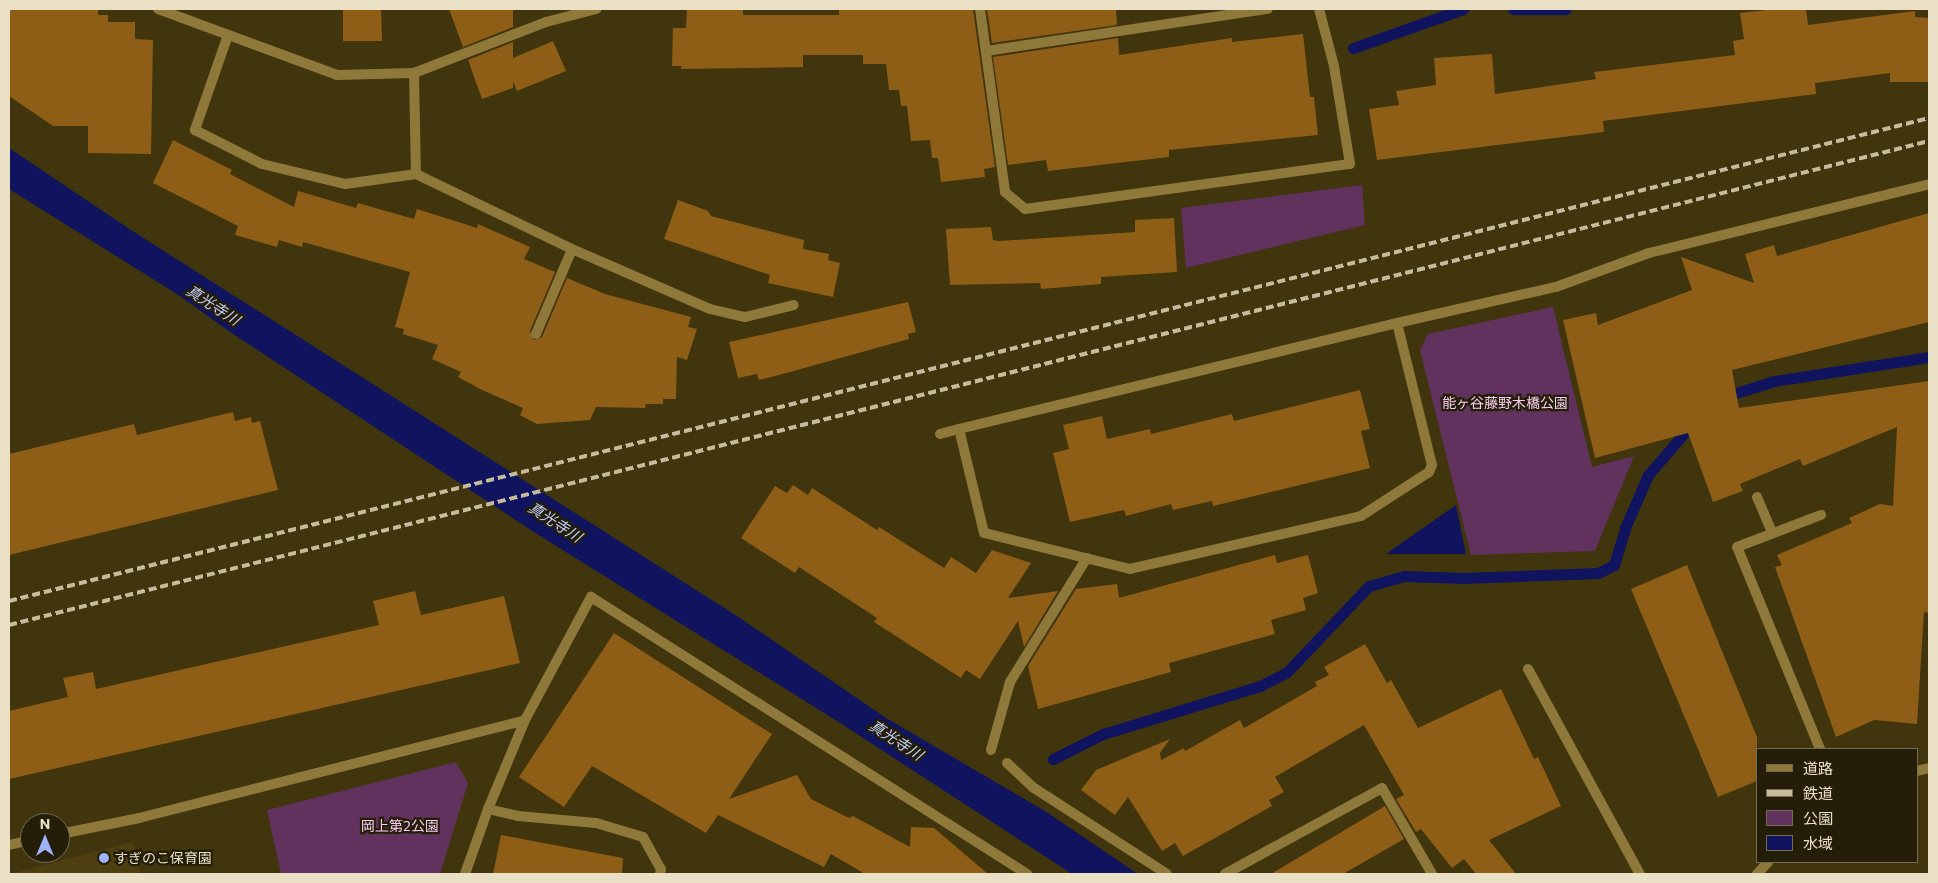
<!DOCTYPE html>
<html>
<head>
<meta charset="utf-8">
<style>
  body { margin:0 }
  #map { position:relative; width:1938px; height:883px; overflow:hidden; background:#41350d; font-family:Commissioner,"Noto Sans JP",sans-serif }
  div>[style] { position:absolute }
  .built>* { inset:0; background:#4e3f10 }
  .green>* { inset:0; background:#61325d }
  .water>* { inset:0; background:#10145f }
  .stream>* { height:11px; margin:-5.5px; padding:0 5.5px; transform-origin:5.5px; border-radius:5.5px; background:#10145f }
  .building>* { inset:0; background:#8e5d16 }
  .service>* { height:10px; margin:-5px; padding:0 5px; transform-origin:5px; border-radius:5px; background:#8e793b }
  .minor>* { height:10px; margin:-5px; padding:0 5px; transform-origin:5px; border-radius:5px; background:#8e793b }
  .rail>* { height:4px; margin-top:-2px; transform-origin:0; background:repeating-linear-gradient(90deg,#c5bb9d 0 8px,transparent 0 12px) }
  .dots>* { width:14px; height:14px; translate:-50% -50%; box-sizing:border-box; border:2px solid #241d08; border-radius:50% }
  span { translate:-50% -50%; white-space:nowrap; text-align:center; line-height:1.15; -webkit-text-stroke:4.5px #241d08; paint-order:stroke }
  .park-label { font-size:14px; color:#f6cef1 }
  .poi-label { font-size:14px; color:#e9e0c5 }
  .left { translate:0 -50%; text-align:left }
  .water-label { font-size:15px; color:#c2d1fd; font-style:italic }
  .frame { position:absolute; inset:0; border:10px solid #e9e0c5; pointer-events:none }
  .legend { position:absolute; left:1756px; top:748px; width:162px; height:115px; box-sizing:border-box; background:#241d08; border:1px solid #736b54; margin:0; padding:6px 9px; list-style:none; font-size:15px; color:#e9e0c5 }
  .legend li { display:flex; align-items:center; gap:10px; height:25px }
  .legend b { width:25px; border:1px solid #736b54 }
  .north { position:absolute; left:20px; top:813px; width:50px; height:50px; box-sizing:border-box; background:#241d08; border:1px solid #736b54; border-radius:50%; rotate:0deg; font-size:14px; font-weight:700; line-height:20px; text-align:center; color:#e9e0c5 }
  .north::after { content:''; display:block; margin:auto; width:18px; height:22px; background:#9db4fd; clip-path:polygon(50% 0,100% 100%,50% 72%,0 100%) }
</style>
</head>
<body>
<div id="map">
  <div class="built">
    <i style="clip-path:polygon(133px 842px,141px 874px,9px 874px)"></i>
  </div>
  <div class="green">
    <i style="clip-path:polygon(1362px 185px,1365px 225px,1186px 268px,1181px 208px)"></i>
    <i style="clip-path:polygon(1553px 307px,1592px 467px,1634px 456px,1595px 551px,1471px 555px,1420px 350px,1428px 334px)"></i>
    <i style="clip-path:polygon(456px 762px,468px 783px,440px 874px,281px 874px,267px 810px)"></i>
  </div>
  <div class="water">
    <i style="clip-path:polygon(9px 148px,131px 230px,740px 618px,886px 718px,1045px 811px,1138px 874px,1072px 874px,837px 721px,537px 534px,230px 332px,180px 296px,9px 189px)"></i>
    <i style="clip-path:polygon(1456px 505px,1466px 554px,1386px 554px)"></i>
  </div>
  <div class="stream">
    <i style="left:1513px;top:9px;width:53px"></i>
    <i style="left:1353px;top:48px;width:117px;rotate:-19.5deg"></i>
    <i style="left:1723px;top:397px;width:53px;rotate:-17.4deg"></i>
    <i style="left:1774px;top:381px;width:157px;rotate:-8.8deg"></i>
    <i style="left:1053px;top:759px;width:56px;rotate:-26.6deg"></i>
    <i style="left:1103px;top:734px;width:164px;rotate:-17deg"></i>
    <i style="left:1260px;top:686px;width:30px;rotate:-27deg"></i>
    <i style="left:1287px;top:672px;width:119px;rotate:-46.4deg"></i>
    <i style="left:1369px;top:586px;width:37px;rotate:-16deg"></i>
    <i style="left:1405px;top:576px;width:58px;rotate:2deg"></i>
    <i style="left:1463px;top:578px;width:135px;rotate:-2.1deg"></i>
    <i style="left:1598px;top:573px;width:18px;rotate:-27deg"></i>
    <i style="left:1614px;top:565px;width:39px;rotate:-73deg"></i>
    <i style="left:1625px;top:528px;width:58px;rotate:-66.5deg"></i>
    <i style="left:1648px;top:475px;width:67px;rotate:-49.2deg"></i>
  </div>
  <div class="building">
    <i style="clip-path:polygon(10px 9px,98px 10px,98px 15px,108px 15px,108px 22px,135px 22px,135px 39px,153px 40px,151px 154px,88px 153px,88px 126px,53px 126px,9px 96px)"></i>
    <i style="clip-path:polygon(343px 9px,381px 9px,382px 41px,343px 41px)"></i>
    <i style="clip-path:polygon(449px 9px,513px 9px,513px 27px,463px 47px)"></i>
    <i style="clip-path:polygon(687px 9px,743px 9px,743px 15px,839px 15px,839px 9px,973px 9px,995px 167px,984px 169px,985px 177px,941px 182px,938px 158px,932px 158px,930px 140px,911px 141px,907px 106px,901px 106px,899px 90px,889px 90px,886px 64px,863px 64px,863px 55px,803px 55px,803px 67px,681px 69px,681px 66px,672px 66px,673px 28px,686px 28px)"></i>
    <i style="clip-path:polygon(987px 9px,1116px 9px,1117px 25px,992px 43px)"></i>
    <i style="clip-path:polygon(1775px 9px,1806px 9px,1808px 25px,1915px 11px,1915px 17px,1929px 18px,1929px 82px,1890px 82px,1890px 73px,1815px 83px,1816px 94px,1603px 121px,1604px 132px,1377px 160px,1369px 109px,1399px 105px,1396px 91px,1436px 85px,1434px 58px,1492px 54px,1495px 94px,1596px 79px,1594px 72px,1735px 55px,1733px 41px,1744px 39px,1740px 13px)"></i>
    <i style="clip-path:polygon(1303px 34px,1310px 97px,1314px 97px,1318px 135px,1169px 150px,1169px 157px,1048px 171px,1046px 160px,1008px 165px,993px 57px,1118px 38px,1119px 55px,1232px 38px,1232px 42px)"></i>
    <i style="clip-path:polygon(553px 41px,566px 71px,517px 91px,513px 81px,513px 88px,482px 99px,468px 60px,513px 42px,513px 58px)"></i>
    <i style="clip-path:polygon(173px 140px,232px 170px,230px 174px,294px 207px,298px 191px,356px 208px,358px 203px,414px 219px,417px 209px,477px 228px,478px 224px,530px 247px,524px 259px,555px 272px,530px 331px,534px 340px,542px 337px,567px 278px,605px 294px,691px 317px,688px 327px,697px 329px,687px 360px,677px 357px,676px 399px,663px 399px,663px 404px,646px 404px,645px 408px,596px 407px,590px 420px,537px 424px,520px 415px,523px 408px,482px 390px,458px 377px,461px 372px,432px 359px,438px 345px,403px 334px,404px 329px,395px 327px,410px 272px,303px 242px,302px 247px,279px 240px,277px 247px,235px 235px,238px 226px,153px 183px)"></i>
    <i style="clip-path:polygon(678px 200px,708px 211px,711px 216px,804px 240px,803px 249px,829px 254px,828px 260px,840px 263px,833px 297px,768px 283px,770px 275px,664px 239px)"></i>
    <i style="clip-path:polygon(1929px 213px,1929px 322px,1732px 370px,1739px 408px,1929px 381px,1929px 613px,1924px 612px,1917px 724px,1874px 720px,1836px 737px,1775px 567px,1782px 565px,1777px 555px,1852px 523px,1849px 518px,1880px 504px,1893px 506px,1897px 427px,1803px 466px,1800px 459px,1740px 484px,1743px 491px,1713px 502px,1688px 433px,1595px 458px,1563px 320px,1596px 313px,1598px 325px,1692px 290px,1681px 257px,1754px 283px,1745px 254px,1774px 245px,1777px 256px)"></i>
    <i style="clip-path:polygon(1174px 218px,1177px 272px,1101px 277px,1101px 284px,1041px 289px,1040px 283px,950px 285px,946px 229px,991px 227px,993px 240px,999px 241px,1135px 232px,1135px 220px)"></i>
    <i style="clip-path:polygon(908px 302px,916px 332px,908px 334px,909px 339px,779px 375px,759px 380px,757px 374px,738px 378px,729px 342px)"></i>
    <i style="clip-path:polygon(1360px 390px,1370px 429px,1361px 431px,1370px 468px,1213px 506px,1212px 501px,1173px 510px,1171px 504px,1126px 516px,1124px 510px,1070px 522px,1053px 453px,1069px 449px,1063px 425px,1102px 416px,1107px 439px,1150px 429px,1151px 434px,1232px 414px,1234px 421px)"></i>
    <i style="clip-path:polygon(233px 412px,235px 421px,251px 417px,252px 423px,260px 421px,278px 490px,9px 555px,9px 454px,134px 424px,137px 435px)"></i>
    <i style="clip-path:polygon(793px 485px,808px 495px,812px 488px,877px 530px,879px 527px,944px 568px,951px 557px,976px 573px,992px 550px,1031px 563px,1008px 598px,1058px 591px,1024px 647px,1018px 621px,980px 679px,966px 670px,961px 678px,874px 622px,877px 618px,799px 567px,795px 573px,741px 538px,775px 486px,787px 493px)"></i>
    <i style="clip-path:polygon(1275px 555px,1277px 563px,1308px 555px,1318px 593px,1303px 598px,1306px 610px,1271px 620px,1275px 634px,1169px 663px,1171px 672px,1038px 709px,1028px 666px,1076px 589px,1117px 584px,1119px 598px)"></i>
    <i style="clip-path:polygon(1687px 565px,1757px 737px,1757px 781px,1718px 797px,1631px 589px)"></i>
    <i style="clip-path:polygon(415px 591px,421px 615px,504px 596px,520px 663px,9px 779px,9px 711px,68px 697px,63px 678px,93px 672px,96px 689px,379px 625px,373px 601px)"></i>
    <i style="clip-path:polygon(614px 633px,772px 734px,729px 799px,797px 775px,811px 799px,849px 818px,853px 816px,910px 847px,911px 827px,934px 828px,988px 874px,865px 874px,831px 854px,824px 867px,718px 815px,706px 833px,592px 766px,564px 807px,519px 777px)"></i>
    <i style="clip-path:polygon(1365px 644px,1387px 683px,1391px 680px,1418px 728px,1501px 689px,1534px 759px,1538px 757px,1561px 806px,1489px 840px,1516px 874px,1476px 874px,1464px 859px,1452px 868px,1421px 829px,1416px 832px,1396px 799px,1404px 795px,1364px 725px,1275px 777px,1284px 792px,1269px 800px,1272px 806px,1183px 856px,1175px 843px,1162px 851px,1128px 797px,1115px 815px,1081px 790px,1096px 770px,1170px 739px,1160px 753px,1161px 760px,1184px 748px,1185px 751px,1240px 720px,1244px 728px,1317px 686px,1315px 682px,1329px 675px,1324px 667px)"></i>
    <i style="clip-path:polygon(1385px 806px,1404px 839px,1343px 874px,1271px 874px)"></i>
    <i style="clip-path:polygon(501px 835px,623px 858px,622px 874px,493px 874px)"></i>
  </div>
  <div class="service">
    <i style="left:228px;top:35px;width:101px;rotate:109.2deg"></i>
    <i style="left:195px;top:130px;width:75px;rotate:26.9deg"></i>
    <i style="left:262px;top:164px;width:85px;rotate:13.5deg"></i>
    <i style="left:345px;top:184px;width:72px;rotate:-8deg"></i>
    <i style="left:414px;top:73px;width:101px;rotate:88.9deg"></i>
    <i style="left:416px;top:174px;width:173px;rotate:25.7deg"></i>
    <i style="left:536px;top:334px;width:92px;rotate:-67deg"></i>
    <i style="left:572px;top:249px;width:150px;rotate:23.5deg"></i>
    <i style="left:710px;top:309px;width:36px;rotate:13deg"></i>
    <i style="left:745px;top:317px;width:50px;rotate:-13.8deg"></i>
    <i style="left:940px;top:434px;width:20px;rotate:-15deg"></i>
    <i style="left:959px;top:429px;width:451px;rotate:-13.6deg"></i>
    <i style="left:1397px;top:323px;width:146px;rotate:76.2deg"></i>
    <i style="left:1432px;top:465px;width:8px;rotate:113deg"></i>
    <i style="left:1429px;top:472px;width:81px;rotate:147.1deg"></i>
    <i style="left:1361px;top:516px;width:237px;rotate:167.1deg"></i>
    <i style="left:1130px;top:569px;width:150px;rotate:-166.1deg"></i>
    <i style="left:984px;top:533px;width:107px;rotate:-103.5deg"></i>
    <i style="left:1757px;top:497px;width:39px;rotate:67deg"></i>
    <i style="left:1528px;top:669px;width:234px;rotate:61.4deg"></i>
    <i style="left:991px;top:750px;width:71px;rotate:-74.4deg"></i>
    <i style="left:1010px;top:682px;width:146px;rotate:-58.2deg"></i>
    <i style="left:488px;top:809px;width:31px;rotate:13deg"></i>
    <i style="left:518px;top:816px;width:78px;rotate:5.1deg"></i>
    <i style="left:596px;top:823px;width:49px;rotate:16.6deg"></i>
    <i style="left:643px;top:837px;width:37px;rotate:61deg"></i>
    <i style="left:661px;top:869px;width:5px;rotate:101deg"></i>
    <i style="left:1225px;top:874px;width:179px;rotate:-28.7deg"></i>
    <i style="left:1382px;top:788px;width:99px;rotate:59.8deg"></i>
  </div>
  <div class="minor">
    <i style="left:158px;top:9px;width:191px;rotate:20.2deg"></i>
    <i style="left:337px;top:75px;width:77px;rotate:-1.5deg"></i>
    <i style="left:414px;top:73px;width:142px;rotate:-21.1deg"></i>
    <i style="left:546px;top:22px;width:52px;rotate:-14.6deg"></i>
    <i style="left:980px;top:9px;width:185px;rotate:82.2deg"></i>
    <i style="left:1005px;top:192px;width:26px;rotate:40deg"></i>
    <i style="left:1025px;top:209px;width:328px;rotate:-7.9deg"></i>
    <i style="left:1350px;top:164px;width:99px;rotate:-99.3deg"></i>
    <i style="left:1334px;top:66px;width:59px;rotate:-104.7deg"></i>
    <i style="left:986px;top:51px;width:285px;rotate:-8.5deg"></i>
    <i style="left:1397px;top:323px;width:163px;rotate:-12.8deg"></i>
    <i style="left:1556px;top:287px;width:99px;rotate:-20.1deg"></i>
    <i style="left:1649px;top:253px;width:288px;rotate:-13.8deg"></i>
    <i style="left:1820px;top:749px;width:218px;rotate:-112.3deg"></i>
    <i style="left:1737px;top:547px;width:90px;rotate:-20.9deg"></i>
    <i style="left:1007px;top:763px;width:37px;rotate:43deg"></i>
    <i style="left:1034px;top:788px;width:158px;rotate:32.9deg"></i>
    <i style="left:1917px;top:771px;width:12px;rotate:-14deg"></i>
    <i style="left:60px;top:834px;width:81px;rotate:-11.4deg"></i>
    <i style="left:139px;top:818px;width:398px;rotate:-14.2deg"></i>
    <i style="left:9px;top:845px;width:22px;rotate:-13deg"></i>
    <i style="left:465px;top:874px;width:69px;rotate:-70.5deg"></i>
    <i style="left:488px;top:809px;width:96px;rotate:-67.4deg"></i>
    <i style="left:525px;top:720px;width:140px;rotate:-61.8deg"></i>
    <i style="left:591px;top:597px;width:517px;rotate:32.43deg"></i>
    <i style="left:1757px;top:874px;width:16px;rotate:-47deg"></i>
  </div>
  <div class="rail">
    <i style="left:9px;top:601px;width:1980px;rotate:-14.12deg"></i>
    <i style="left:9px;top:625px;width:1980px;rotate:-14.15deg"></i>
  </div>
  <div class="dots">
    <i style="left:104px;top:858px;background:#9db4fd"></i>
  </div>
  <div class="park-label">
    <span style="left:1505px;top:403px">能ヶ谷藤野木橋公園</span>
    <span style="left:400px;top:826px">岡上第2公園</span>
  </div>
  <div class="poi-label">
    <span class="left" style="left:114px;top:858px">すぎのこ保育園</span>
  </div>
  <div class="water-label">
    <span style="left:213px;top:305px;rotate:33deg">真光寺川</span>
    <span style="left:555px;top:522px;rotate:33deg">真光寺川</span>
    <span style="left:896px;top:740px;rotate:33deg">真光寺川</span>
  </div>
  <div class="frame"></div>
  <ul class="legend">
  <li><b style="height:6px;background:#8e793b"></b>道路</li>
  <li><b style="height:6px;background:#c5bb9d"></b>鉄道</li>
  <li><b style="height:14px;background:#61325d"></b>公園</li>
  <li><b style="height:14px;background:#10145f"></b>水域</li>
  </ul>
  <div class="north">N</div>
</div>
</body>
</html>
